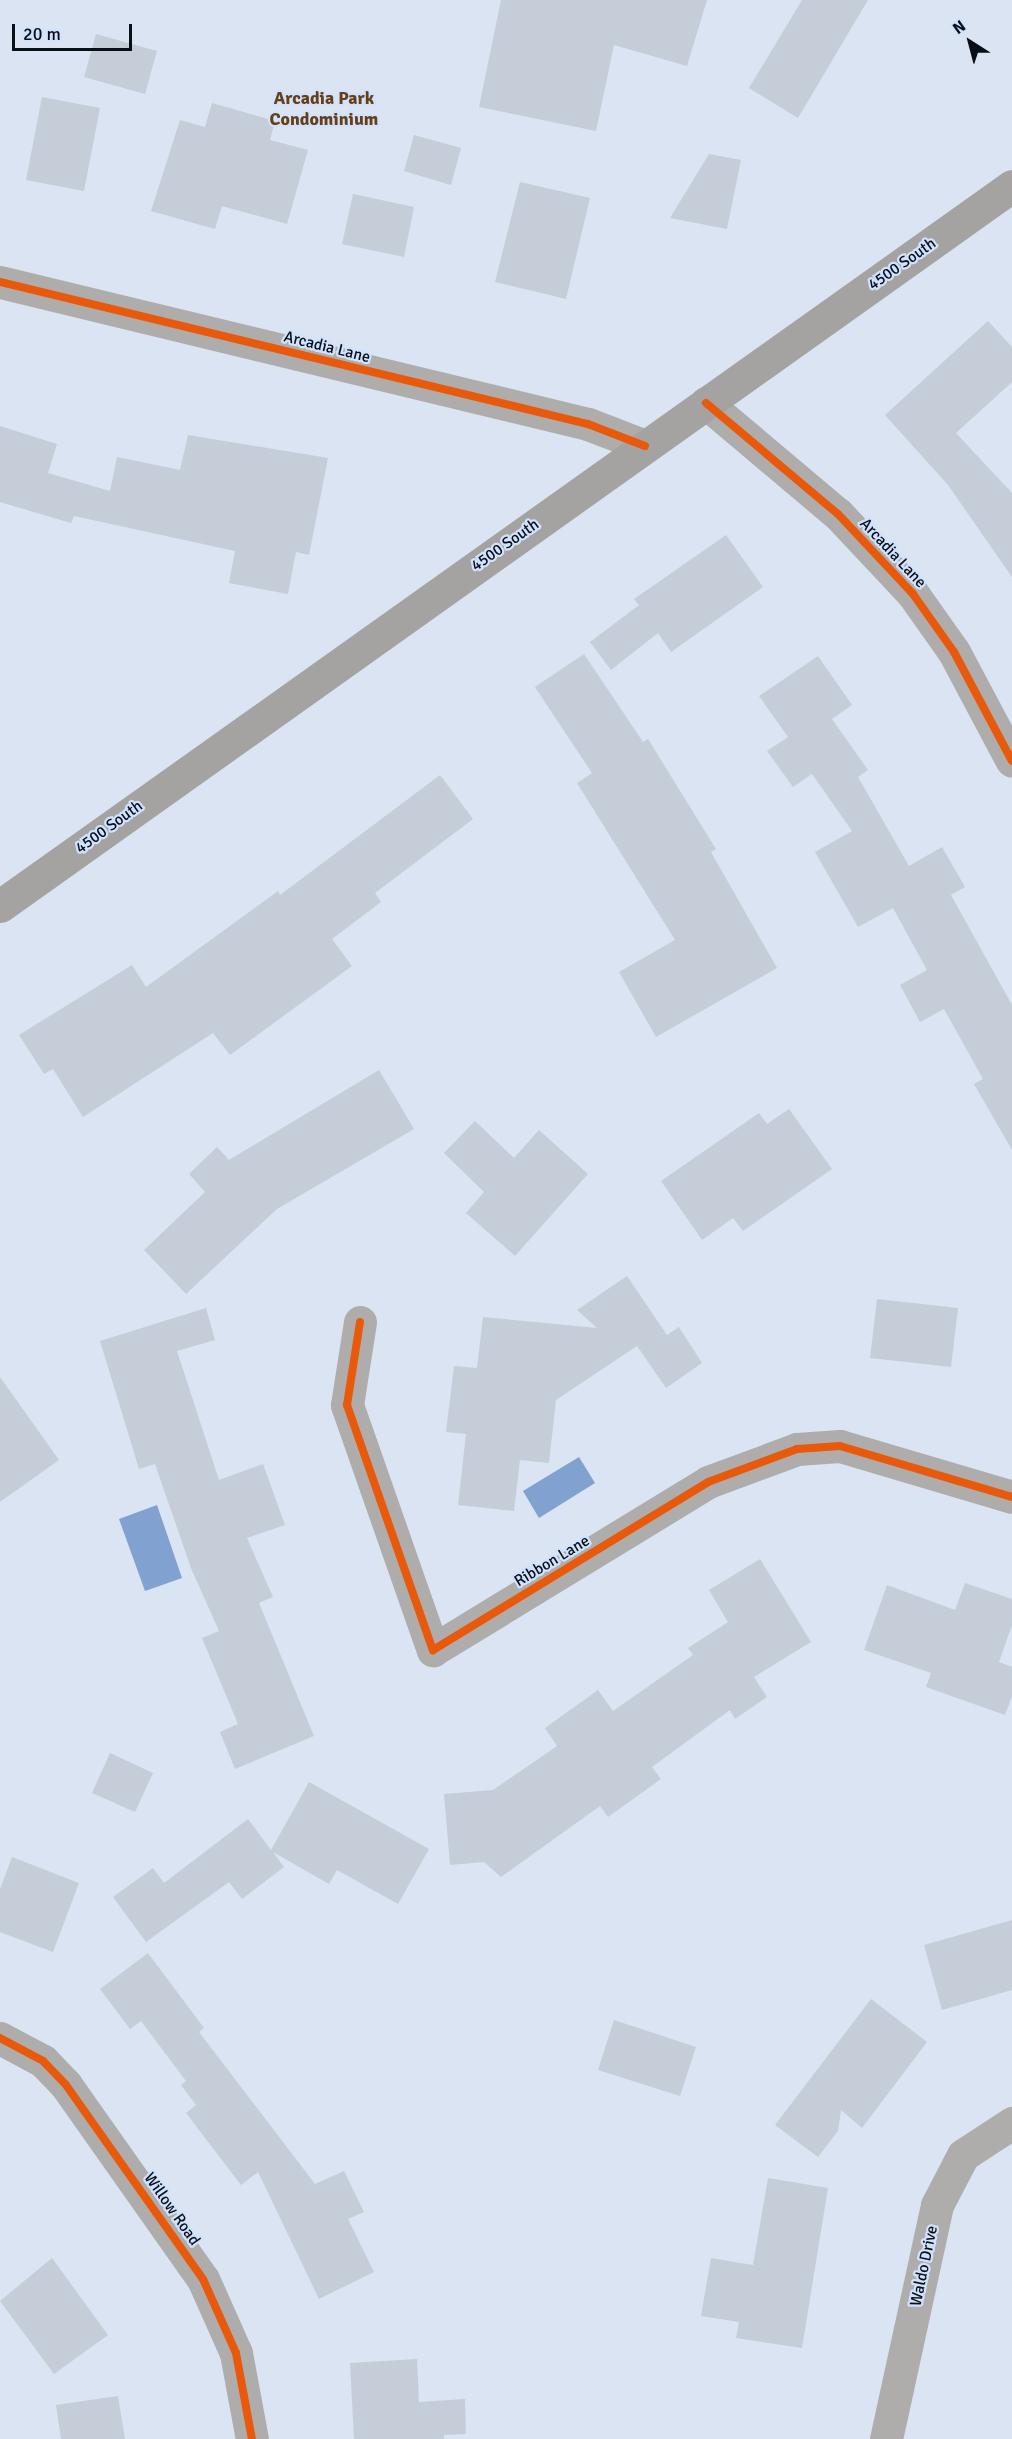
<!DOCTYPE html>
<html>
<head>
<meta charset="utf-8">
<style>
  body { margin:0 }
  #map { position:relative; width:1012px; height:2439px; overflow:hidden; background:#dae4f2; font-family:Signika,sans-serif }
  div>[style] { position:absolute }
  .water>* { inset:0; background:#81a1d0 }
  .building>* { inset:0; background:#c5cdd8 }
  .street>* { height:33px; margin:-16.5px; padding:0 16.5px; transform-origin:16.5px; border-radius:16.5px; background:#aeadab }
  .secondary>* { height:33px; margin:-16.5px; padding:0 16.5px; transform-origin:16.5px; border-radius:16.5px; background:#a4a3a1 }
  .cycleway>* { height:8px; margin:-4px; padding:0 4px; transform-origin:4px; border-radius:4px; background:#e8590c }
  span { translate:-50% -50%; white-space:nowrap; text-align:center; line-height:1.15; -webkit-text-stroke:4.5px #d0e2fd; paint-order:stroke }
  .street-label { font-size:16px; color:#090f17 }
  .neighbourhood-label { font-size:18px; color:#683f14; font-weight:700 }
  .north { position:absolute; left:940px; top:12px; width:60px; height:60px; -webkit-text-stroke:4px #d0e2fd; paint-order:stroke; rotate:324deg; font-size:16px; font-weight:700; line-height:24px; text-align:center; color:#090f17 }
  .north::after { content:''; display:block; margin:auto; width:21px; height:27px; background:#090f17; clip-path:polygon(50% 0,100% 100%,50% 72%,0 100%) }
  .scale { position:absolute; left:12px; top:24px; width:120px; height:27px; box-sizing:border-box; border:3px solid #090f17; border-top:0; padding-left:8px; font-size:18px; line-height:21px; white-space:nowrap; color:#090f17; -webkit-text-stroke:4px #d0e2fd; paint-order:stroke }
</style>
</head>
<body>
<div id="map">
  <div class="water">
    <i style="clip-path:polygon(579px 1457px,595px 1483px,539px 1518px,523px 1491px)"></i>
    <i style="clip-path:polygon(157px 1505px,182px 1578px,145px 1591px,119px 1519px)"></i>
  </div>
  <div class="building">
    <i style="clip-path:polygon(501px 0,707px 0,687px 66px,614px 45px,596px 131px,479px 107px)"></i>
    <i style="clip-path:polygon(802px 0,868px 0,798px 118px,749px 88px)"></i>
    <i style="clip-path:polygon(96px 34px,157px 51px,145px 94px,84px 77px)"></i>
    <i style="clip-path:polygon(42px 97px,100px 108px,84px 191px,26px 180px)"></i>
    <i style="clip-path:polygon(212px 103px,275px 121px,270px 140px,308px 150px,287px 224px,222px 206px,215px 229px,151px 211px,180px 120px,205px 127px)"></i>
    <i style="clip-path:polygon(414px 135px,461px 148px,451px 185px,404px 171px)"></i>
    <i style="clip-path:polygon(709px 154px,741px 160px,727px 229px,670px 218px)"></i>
    <i style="clip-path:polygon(520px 182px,590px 198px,566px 299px,495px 282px)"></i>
    <i style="clip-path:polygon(353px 194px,414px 207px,404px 257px,342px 244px)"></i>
    <i style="clip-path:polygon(988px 321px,1012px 347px,1012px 382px,956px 433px,1012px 493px,1012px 577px,948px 485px,885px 415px)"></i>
    <i style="clip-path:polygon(0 426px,57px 444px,48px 473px,110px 491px,117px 457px,180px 470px,188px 435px,328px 458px,309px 555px,296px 552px,288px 594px,229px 583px,235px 551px,74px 516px,71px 523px,0 502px)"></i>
    <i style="clip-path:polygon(726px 535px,763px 587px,671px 652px,658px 633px,611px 670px,590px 642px,639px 605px,634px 599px)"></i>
    <i style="clip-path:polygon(584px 654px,643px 742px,648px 739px,716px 849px,711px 852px,777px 968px,656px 1037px,619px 972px,675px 940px,577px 783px,592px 773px,535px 687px)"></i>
    <i style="clip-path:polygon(818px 656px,852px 705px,832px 719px,868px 770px,858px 777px,909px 866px,942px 847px,965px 887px,951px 895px,1012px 1005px,1012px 1150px,974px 1084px,983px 1079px,944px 1009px,920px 1022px,900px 985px,927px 970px,893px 908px,858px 927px,815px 852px,852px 831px,812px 774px,793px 787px,767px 751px,788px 737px,759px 696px)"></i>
    <i style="clip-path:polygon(440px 775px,473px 819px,375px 893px,381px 902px,332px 939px,352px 966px,230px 1055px,213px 1033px,83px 1117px,53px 1069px,44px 1074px,19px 1035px,132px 965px,146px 987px,278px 891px,280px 895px)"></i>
    <i style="clip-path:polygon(379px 1070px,414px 1129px,277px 1209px,186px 1294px,144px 1250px,205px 1192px,189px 1174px,217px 1147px,229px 1160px)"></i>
    <i style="clip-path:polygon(789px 1109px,832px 1169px,743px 1231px,733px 1218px,702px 1240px,661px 1181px,759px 1113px,767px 1124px)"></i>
    <i style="clip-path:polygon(475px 1121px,514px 1158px,539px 1130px,588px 1174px,515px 1256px,466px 1213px,484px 1192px,444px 1153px)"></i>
    <i style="clip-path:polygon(627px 1276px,667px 1335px,679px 1327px,702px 1363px,666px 1388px,637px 1346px,556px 1400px,549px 1463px,520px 1460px,514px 1511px,458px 1505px,466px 1434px,446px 1432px,454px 1366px,477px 1368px,483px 1317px,597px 1328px,577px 1310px)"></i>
    <i style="clip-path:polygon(877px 1299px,958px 1308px,951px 1367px,870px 1358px)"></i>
    <i style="clip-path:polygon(206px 1308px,215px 1340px,177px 1351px,219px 1480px,263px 1464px,285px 1525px,247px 1538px,273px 1597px,259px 1603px,314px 1736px,235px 1769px,220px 1732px,238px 1724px,202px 1638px,219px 1631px,191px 1568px,155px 1464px,139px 1469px,100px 1341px)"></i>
    <i style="clip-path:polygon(0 1377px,59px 1460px,0 1502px)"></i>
    <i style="clip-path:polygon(760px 1559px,811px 1642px,754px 1677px,767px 1697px,735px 1719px,730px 1710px,652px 1767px,661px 1779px,608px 1817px,600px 1806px,501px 1877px,484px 1862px,450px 1865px,444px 1794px,493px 1790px,557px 1746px,545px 1728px,598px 1690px,613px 1711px,693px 1655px,688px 1648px,728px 1622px,709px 1590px)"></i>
    <i style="clip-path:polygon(965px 1583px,1012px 1599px,1012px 1625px,999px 1662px,1012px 1667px,1012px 1696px,1005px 1715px,926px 1687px,931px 1673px,864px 1650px,887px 1585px,955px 1610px)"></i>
    <i style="clip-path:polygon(110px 1753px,153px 1773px,135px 1812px,92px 1793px)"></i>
    <i style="clip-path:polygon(309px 1782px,429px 1849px,398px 1904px,337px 1870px,329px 1884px,273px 1852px,284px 1867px,242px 1899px,229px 1882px,146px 1942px,113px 1897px,153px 1868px,164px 1883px,248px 1819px,271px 1850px)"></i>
    <i style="clip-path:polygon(12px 1857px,79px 1883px,53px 1952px,0 1932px,0 1889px)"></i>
    <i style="clip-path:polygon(1012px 1920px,1012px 1990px,942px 2010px,924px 1945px)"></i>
    <i style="clip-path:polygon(148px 1953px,204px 2028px,199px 2032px,315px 2184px,344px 2171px,364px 2212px,348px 2219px,374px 2272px,319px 2299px,258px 2172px,241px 2185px,186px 2113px,196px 2105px,181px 2085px,186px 2081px,141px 2021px,130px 2029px,100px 1989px)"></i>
    <i style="clip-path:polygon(871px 1999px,927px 2042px,862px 2128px,841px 2110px,838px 2131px,818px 2157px,775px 2125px)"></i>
    <i style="clip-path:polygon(614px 2020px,696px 2047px,680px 2096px,598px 2070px)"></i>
    <i style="clip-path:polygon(768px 2178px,828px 2188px,802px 2348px,736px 2338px,739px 2322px,701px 2316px,711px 2258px,753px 2265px)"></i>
    <i style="clip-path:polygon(52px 2258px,108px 2335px,54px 2374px,0 2301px)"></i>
    <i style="clip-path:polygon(417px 2359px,419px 2402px,465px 2399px,466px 2434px,444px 2435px,444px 2439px,354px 2439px,350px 2363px)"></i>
    <i style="clip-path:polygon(118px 2396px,125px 2439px,61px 2439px,56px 2405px)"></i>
  </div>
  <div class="street">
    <i style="left:0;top:282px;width:605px;rotate:13.58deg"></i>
    <i style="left:588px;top:424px;width:61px;rotate:21.1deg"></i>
    <i style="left:706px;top:403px;width:172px;rotate:40.1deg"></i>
    <i style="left:838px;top:514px;width:110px;rotate:46.8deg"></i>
    <i style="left:913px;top:594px;width:71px;rotate:54.7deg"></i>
    <i style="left:954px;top:652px;width:123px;rotate:62deg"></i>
    <i style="left:360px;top:1322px;width:84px;rotate:98.9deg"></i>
    <i style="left:347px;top:1405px;width:260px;rotate:70.7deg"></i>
    <i style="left:433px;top:1650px;width:322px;rotate:-31.4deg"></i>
    <i style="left:708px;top:1482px;width:95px;rotate:-20.3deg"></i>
    <i style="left:797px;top:1449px;width:43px;rotate:-4deg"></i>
    <i style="left:840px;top:1446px;width:179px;rotate:16.5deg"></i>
    <i style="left:0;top:2038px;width:49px;rotate:28.1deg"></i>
    <i style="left:43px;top:2061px;width:33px;rotate:46deg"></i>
    <i style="left:66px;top:2085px;width:237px;rotate:54.8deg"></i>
    <i style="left:203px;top:2279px;width:81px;rotate:66deg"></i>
    <i style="left:236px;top:2353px;width:87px;rotate:79.5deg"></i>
    <i style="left:886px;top:2439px;width:239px;rotate:-77.7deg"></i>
    <i style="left:937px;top:2205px;width:56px;rotate:-62.5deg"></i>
    <i style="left:963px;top:2155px;width:59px;rotate:-33.1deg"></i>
  </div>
  <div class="secondary">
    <i style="left:0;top:906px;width:1242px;rotate:-35.43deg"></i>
  </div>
  <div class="cycleway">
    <i style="left:0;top:282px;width:605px;rotate:13.58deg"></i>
    <i style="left:588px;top:424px;width:61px;rotate:21.1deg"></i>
    <i style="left:706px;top:403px;width:172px;rotate:40.1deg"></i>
    <i style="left:838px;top:514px;width:110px;rotate:46.8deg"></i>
    <i style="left:913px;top:594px;width:71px;rotate:54.7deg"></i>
    <i style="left:954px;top:652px;width:123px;rotate:62deg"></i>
    <i style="left:360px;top:1322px;width:84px;rotate:98.9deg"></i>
    <i style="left:347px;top:1405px;width:260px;rotate:70.7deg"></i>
    <i style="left:433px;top:1650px;width:322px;rotate:-31.4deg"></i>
    <i style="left:708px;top:1482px;width:95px;rotate:-20.3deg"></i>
    <i style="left:797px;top:1449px;width:43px;rotate:-4deg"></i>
    <i style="left:840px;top:1446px;width:179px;rotate:16.5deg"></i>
    <i style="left:0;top:2038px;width:49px;rotate:28.1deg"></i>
    <i style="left:43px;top:2061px;width:33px;rotate:46deg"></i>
    <i style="left:66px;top:2085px;width:237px;rotate:54.8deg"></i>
    <i style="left:203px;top:2279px;width:81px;rotate:66deg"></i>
    <i style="left:236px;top:2353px;width:87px;rotate:79.5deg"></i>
  </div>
  <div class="street-label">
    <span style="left:902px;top:264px;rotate:-35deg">4500 South</span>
    <span style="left:327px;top:347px;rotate:14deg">Arcadia Lane</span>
    <span style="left:505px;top:545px;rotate:-35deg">4500 South</span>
    <span style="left:893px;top:553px;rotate:47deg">Arcadia Lane</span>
    <span style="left:109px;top:827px;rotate:-36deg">4500 South</span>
    <span style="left:552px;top:1561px;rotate:-31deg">Ribbon Lane</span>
    <span style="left:172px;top:2209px;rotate:55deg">Willow Road</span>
    <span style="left:924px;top:2266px;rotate:-78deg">Waldo Drive</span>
  </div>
  <div class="neighbourhood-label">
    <span style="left:324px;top:109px">Arcadia Park<br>Condominium</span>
  </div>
  <div class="north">N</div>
  <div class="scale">20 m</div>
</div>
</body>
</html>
